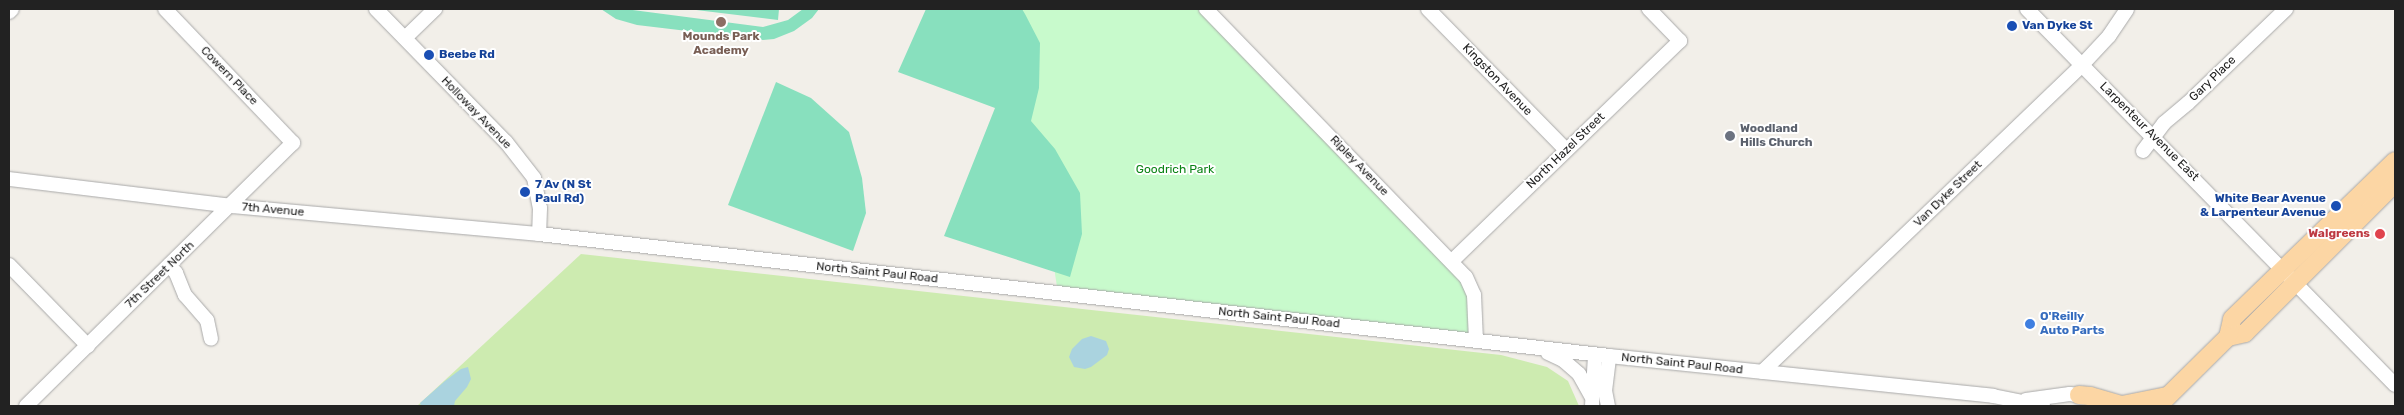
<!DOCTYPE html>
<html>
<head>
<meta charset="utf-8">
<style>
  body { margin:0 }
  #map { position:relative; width:2404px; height:415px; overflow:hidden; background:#f2efe9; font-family:Rubik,sans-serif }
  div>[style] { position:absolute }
  .grass>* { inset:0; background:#cdebb0 }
  .park>* { inset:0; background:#c8facc }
  .pitch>* { inset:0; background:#88e0be }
  .water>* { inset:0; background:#aad3df }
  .roads { filter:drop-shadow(0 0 1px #a9a9a9) drop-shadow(0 0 1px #a9a9a9) }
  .minor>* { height:14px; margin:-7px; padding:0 7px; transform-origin:7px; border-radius:7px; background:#fff }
  .major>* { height:18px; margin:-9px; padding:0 9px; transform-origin:9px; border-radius:9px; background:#fcd6a4 }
  .dots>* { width:14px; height:14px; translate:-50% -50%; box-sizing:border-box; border:2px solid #fff; border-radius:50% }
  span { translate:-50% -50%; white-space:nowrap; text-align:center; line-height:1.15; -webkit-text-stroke:4px #fff; paint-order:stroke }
  .transit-label { font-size:12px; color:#164399; font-weight:700 }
  .left { translate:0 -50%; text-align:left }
  .right { translate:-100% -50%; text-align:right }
  .education-label { font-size:12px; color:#785e54; font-weight:700 }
  .street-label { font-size:12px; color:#222 }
  .worship-label { font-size:12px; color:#5b616d; font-weight:700 }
  .park-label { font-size:12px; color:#0c8416 }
  .health-label { font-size:12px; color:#be3a42; font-weight:700 }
  .shop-label { font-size:12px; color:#366cbe; font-weight:700 }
  .frame { position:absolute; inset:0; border:10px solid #222; pointer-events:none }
</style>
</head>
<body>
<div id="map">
  <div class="grass">
    <i style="clip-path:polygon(581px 254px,1501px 355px,1547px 367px,1568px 381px,1579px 406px,417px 406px)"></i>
  </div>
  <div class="park">
    <i style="clip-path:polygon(1021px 9px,1206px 9px,1474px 295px,1476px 340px,1058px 293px,1031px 121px)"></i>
  </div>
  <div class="pitch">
    <i style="clip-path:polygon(601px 9px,625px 9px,763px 27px,788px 20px,803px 9px,819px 9px,812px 18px,794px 31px,774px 39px,763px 40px,637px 25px,616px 19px)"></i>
    <i style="clip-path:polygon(688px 9px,779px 9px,778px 20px)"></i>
    <i style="clip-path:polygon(926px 9px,1022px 9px,1025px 14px,1040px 43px,1039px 88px,1031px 121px,1055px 149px,1080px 193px,1082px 234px,1070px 277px,944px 236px,995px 108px,898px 72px)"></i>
    <i style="clip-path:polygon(776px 82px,811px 98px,849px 132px,862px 178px,866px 213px,853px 251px,728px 205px)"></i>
  </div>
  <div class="water">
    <i style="clip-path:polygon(1091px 336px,1106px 341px,1109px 349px,1107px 355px,1091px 367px,1085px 369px,1074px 367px,1069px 357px,1072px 349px,1082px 339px)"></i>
    <i style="clip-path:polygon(468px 367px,471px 379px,467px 387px,455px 401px,454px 406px,421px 406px,420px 403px,445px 381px,461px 369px)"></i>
  </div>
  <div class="roads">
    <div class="minor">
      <i style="left:376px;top:9px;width:186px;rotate:45.7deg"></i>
      <i style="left:506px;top:142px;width:46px;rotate:52.1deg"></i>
      <i style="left:534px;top:178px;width:31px;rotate:79deg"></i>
      <i style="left:540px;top:208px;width:26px;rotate:92deg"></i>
      <i style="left:1206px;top:9px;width:373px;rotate:45.9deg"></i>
      <i style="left:1466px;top:277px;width:20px;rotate:66deg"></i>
      <i style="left:1474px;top:295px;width:45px;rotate:87.5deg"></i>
      <i style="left:1428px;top:9px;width:197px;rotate:45.6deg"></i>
      <i style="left:2027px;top:9px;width:526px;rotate:45.62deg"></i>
      <i style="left:9px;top:12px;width:4px;rotate:-45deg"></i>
      <i style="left:405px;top:38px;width:42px;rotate:-44deg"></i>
      <i style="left:2143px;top:151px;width:35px;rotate:-53deg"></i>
      <i style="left:2164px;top:123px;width:31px;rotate:-40deg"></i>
      <i style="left:2188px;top:103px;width:136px;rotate:-43.8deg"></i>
      <i style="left:9px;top:179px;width:224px;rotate:6.9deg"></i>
      <i style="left:231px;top:206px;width:309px;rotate:5.2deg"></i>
      <i style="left:539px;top:234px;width:1077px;rotate:6.5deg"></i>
      <i style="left:1609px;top:356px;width:386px;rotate:5.9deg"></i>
      <i style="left:1993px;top:396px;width:51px;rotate:11.3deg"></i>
      <i style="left:1452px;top:261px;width:317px;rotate:-44deg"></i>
      <i style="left:1680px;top:41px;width:45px;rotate:-134.1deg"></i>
      <i style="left:9px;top:265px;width:113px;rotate:45.7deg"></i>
      <i style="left:170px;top:266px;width:9px;rotate:49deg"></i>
      <i style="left:176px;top:273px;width:24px;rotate:68deg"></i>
      <i style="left:185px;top:295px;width:33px;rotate:49deg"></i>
      <i style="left:207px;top:320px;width:19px;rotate:78deg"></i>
      <i style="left:1548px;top:353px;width:17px;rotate:25deg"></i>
      <i style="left:1563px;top:360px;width:21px;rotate:41deg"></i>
      <i style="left:1579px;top:374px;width:25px;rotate:61deg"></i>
      <i style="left:1762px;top:372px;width:443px;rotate:-43.8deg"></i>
      <i style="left:2082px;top:65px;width:40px;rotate:-47deg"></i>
      <i style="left:2109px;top:36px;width:32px;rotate:-56deg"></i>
      <i style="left:2026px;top:400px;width:44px;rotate:-7.8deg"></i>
      <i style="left:2070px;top:394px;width:18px;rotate:9deg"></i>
      <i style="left:26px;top:406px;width:375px;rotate:-44.6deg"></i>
      <i style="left:293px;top:143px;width:185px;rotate:-133.7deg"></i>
      <i style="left:1592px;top:406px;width:51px;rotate:-86.6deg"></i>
      <i style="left:1608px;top:406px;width:15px;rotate:-101deg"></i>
      <i style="left:1605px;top:391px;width:35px;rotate:-83deg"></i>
    </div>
    <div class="major">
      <i style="left:2228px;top:337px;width:17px;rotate:-13deg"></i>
      <i style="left:2245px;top:333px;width:212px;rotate:-45deg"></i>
      <i style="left:2079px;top:395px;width:11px;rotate:5deg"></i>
      <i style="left:2090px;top:396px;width:33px;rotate:16deg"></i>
      <i style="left:2122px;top:405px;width:47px;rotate:-11.1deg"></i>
      <i style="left:2158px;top:406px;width:98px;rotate:-44.6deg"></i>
      <i style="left:2228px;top:337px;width:18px;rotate:-77deg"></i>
      <i style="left:2232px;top:319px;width:227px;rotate:-44.1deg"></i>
    </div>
  </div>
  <div class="dots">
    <i style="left:721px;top:22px;background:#8d6e63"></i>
    <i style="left:2012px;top:26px;background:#1a4fb4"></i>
    <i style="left:429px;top:55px;background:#1a4fb4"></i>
    <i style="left:1730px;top:136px;background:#6b7280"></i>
    <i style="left:525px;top:192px;background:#1a4fb4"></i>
    <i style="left:2336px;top:206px;background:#1a4fb4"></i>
    <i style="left:2380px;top:234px;background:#e0444e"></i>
    <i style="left:2030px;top:324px;background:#3f7fe0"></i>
  </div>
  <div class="transit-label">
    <span class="left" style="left:2022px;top:26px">Van Dyke St</span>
    <span class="left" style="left:439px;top:55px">Beebe Rd</span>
    <span class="left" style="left:535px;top:192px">7 Av (N St<br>Paul Rd)</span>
    <span class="right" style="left:2326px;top:206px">White Bear Avenue<br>&amp; Larpenteur Avenue</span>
  </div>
  <div class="education-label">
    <span style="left:721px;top:44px">Mounds Park<br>Academy</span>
  </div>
  <div class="street-label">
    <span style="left:229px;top:76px;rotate:46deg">Cowern Place</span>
    <span style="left:2213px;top:79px;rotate:-44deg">Gary Place</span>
    <span style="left:1497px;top:80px;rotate:46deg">Kingston Avenue</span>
    <span style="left:476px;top:113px;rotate:46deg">Holloway Avenue</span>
    <span style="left:2149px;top:132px;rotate:45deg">Larpenteur Avenue East</span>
    <span style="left:1566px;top:151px;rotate:-44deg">North Hazel Street</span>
    <span style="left:1359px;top:166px;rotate:46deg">Ripley Avenue</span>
    <span style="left:1948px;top:194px;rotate:-44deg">Van Dyke Street</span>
    <span style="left:273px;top:210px;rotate:5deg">7th Avenue</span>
    <span style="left:877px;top:273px;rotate:6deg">North Saint Paul Road</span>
    <span style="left:160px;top:275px;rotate:-44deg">7th Street North</span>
    <span style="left:1279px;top:318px;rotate:6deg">North Saint Paul Road</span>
    <span style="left:1682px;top:364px;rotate:6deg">North Saint Paul Road</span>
  </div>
  <div class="worship-label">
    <span class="left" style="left:1740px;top:136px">Woodland<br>Hills Church</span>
  </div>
  <div class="park-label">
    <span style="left:1175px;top:170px">Goodrich Park</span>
  </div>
  <div class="health-label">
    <span class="right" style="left:2370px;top:234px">Walgreens</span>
  </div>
  <div class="shop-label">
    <span class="left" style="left:2040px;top:324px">O'Reilly<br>Auto Parts</span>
  </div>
  <div class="frame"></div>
</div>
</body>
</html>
